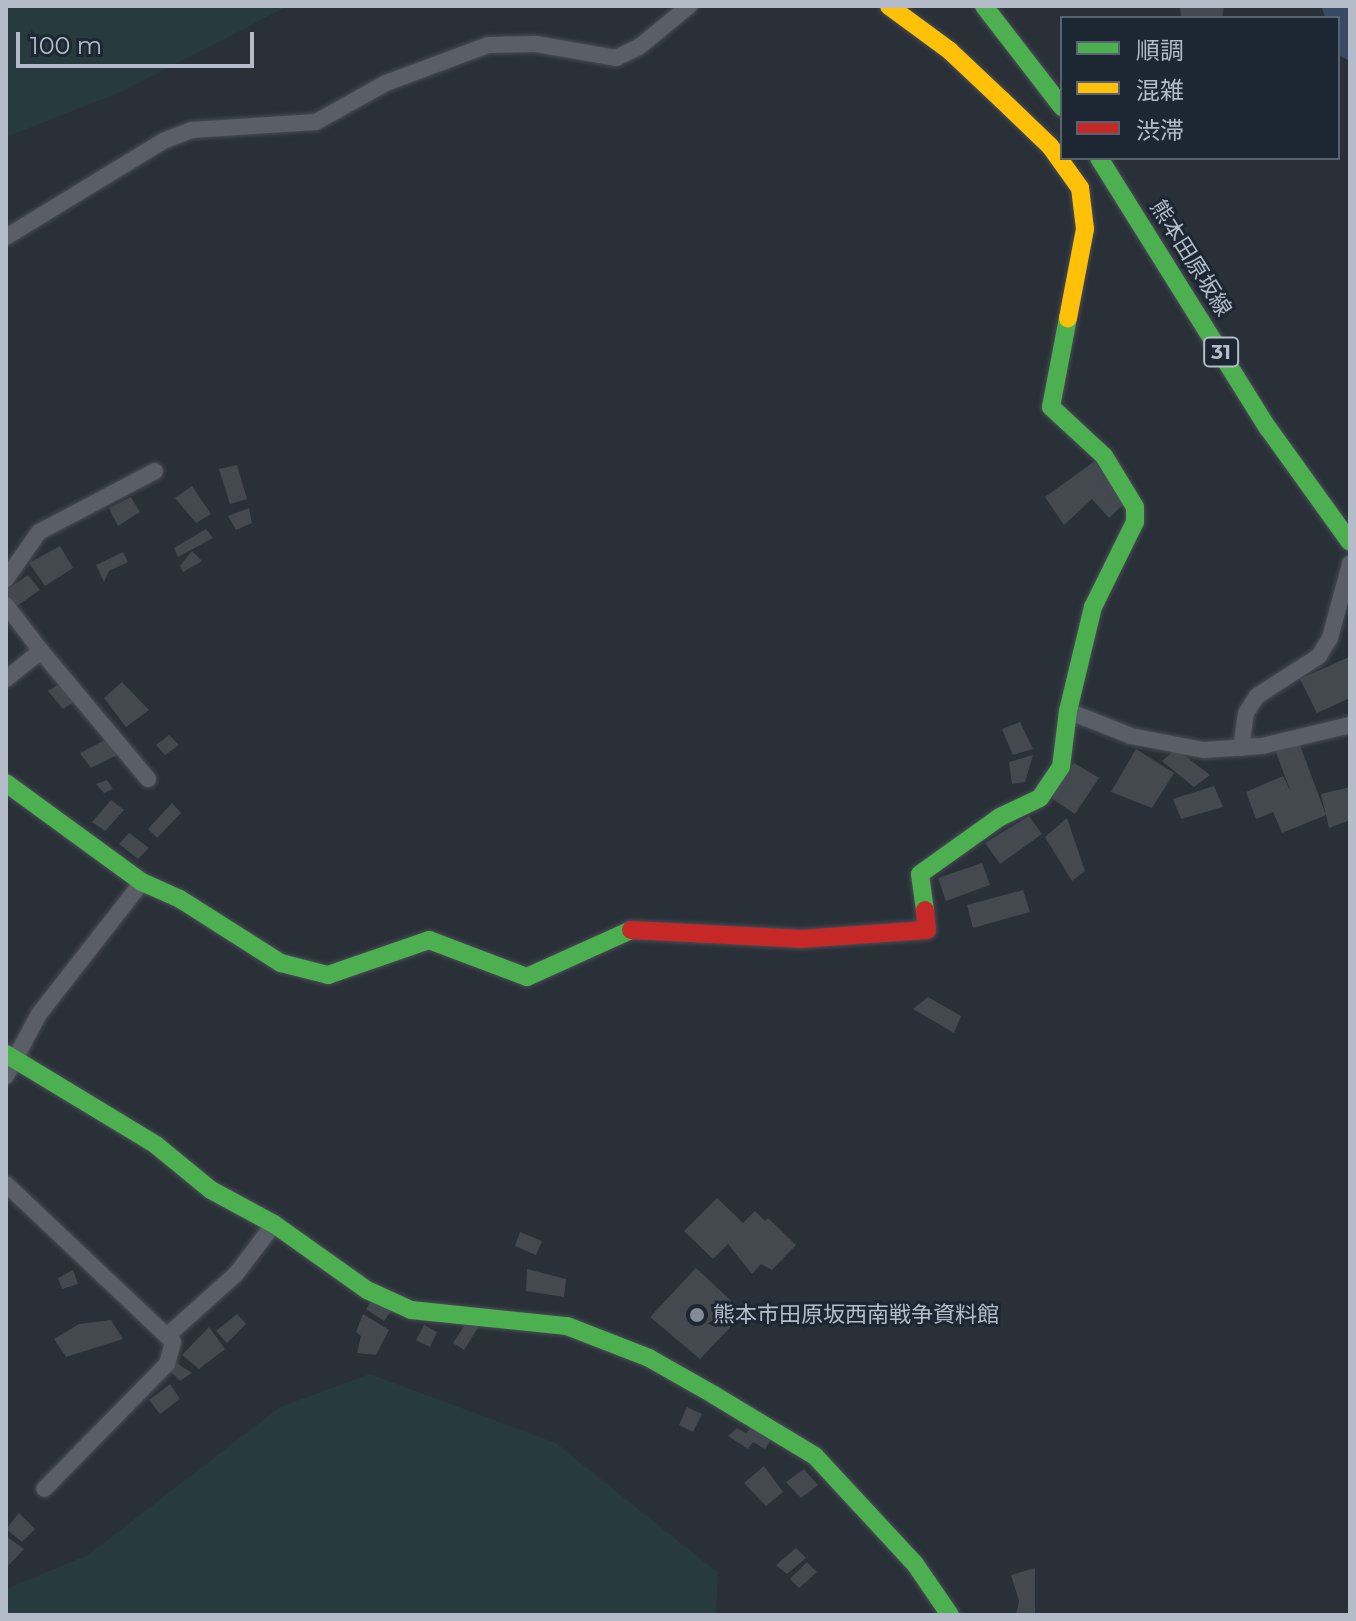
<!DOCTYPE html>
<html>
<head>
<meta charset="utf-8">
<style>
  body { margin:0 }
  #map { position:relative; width:1356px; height:1621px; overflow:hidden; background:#2a3038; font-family:Montserrat,"Noto Sans JP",sans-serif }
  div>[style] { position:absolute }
  .green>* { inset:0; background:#273a3e }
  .river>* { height:28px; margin:-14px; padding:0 14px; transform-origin:14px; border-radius:14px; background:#384963 }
  .building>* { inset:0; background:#444950 }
  .roads { filter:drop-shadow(0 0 2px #484c53) drop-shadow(0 0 2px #484c53) }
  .street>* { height:16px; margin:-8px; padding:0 8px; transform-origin:8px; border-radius:8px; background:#5a5e66 }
  .fast>* { height:18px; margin:-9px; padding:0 9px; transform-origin:9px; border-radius:9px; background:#4caf50 }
  .slow>* { height:18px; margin:-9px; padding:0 9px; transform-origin:9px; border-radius:9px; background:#ffc107 }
  .jam>* { height:18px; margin:-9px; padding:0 9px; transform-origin:9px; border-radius:9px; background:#c62828 }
  .dots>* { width:22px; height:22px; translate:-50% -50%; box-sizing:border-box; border:4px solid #1d2633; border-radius:50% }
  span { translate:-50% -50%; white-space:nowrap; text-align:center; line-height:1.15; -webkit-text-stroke:6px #1d2633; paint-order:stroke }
  .shield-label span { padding:2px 6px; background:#1d2633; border:2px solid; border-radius:6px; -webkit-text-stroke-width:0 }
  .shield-label { font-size:20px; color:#b4bcc9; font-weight:700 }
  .street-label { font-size:22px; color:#b4bcc9 }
  .poi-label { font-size:22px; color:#b4bcc9 }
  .left { translate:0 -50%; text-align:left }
  .frame { position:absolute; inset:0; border:8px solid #b4bcc9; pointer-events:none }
  .legend { position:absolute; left:1060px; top:16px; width:280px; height:144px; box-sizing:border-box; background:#1d2633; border:2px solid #59626f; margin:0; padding:10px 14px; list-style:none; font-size:24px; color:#b4bcc9 }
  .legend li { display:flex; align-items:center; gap:16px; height:40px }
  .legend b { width:40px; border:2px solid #59626f }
  .scale { position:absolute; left:16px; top:32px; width:238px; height:36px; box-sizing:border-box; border:4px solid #b4bcc9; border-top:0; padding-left:10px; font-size:24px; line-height:28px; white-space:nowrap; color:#b4bcc9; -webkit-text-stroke:6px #1d2633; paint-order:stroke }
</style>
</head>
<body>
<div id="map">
  <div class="green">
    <i style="clip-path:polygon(6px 6px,288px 6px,121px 92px,6px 137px)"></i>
    <i style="clip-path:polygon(370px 1374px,556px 1443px,718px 1573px,716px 1615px,6px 1615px,6px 1589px,88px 1555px,280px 1407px)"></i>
  </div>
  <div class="river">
    <i style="left:1336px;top:6px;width:42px;rotate:70.7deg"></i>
  </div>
  <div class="building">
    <i style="clip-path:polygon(1180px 6px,1224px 6px,1222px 18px,1181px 18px)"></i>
    <i style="clip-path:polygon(1095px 461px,1126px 502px,1109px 518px,1092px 499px,1064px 525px,1045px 497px)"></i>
    <i style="clip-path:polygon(237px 465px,247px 499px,230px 504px,219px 469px)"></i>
    <i style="clip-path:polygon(192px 486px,211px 514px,196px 523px,175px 498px)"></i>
    <i style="clip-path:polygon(131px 497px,140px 512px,118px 526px,109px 508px)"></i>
    <i style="clip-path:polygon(249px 508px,252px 523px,236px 530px,228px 516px)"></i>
    <i style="clip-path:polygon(206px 529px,213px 538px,178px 557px,174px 548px)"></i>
    <i style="clip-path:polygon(60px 546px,73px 568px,45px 586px,29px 563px)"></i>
    <i style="clip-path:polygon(192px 551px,202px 561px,183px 572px,180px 566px)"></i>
    <i style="clip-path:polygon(123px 552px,128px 562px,109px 571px,104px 582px,96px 565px)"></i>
    <i style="clip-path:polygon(28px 575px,40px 590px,14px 608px,6px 590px)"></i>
    <i style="clip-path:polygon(1349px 657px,1350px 698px,1317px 713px,1300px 679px)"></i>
    <i style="clip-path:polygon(66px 680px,78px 699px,63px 709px,48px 691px)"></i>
    <i style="clip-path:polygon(122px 682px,149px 710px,126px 727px,104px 698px)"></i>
    <i style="clip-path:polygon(1020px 722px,1033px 749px,1013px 755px,1002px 729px)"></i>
    <i style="clip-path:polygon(169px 735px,179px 745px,165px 755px,156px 745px)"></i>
    <i style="clip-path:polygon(107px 739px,117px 755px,91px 768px,80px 753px)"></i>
    <i style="clip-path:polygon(1298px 740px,1326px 815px,1321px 794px,1350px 787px,1350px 820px,1329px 828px,1326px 815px,1282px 833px,1273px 812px,1256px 819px,1246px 792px,1283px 776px,1291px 792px,1275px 750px)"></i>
    <i style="clip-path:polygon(1136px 749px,1174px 773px,1152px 808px,1111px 792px)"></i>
    <i style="clip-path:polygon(1176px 749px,1210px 775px,1194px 787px,1162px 761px)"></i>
    <i style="clip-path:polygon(1033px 755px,1025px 782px,1012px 784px,1009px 762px)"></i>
    <i style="clip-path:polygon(1074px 763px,1099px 778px,1075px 814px,1051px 798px)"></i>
    <i style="clip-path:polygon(107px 780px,113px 789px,104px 793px,96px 784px)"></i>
    <i style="clip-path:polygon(1214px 786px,1223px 807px,1181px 819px,1173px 799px)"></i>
    <i style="clip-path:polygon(111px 800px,124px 810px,105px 831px,92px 822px)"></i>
    <i style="clip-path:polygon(172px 803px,181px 813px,157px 838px,148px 829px)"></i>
    <i style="clip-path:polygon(1029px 816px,1042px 834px,1000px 864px,985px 843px)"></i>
    <i style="clip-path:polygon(1067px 818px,1085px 871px,1072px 881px,1045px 837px)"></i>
    <i style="clip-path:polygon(129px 833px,149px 848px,138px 859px,119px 844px)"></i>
    <i style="clip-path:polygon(982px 863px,990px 885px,946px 901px,938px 878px)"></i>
    <i style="clip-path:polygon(1023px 890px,1030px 912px,973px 928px,967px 905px)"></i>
    <i style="clip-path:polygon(928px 997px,961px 1016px,954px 1033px,913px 1009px)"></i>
    <i style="clip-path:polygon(717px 1198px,743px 1223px,755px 1211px,765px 1221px,768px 1218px,796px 1245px,772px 1270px,761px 1264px,752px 1274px,728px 1244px,713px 1259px,684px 1231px)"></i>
    <i style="clip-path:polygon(520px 1232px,542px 1241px,536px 1255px,515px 1246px)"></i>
    <i style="clip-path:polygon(696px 1268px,744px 1313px,700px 1359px,650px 1317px)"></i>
    <i style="clip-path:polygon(527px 1269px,566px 1279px,564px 1297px,526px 1291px)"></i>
    <i style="clip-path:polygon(73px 1270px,78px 1284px,62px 1289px,58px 1278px)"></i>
    <i style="clip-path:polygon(382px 1286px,400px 1299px,384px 1321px,366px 1309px)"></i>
    <i style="clip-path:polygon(237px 1314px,246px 1324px,227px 1343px,216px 1331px)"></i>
    <i style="clip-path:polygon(363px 1314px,389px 1330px,376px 1355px,357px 1353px,361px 1336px,356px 1332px)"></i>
    <i style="clip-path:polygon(111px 1320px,123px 1339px,66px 1357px,54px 1339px,79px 1324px)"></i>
    <i style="clip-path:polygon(468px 1320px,481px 1323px,464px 1350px,453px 1343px)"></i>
    <i style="clip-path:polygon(424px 1325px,437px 1332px,430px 1347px,416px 1340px)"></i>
    <i style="clip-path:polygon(209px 1327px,225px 1349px,199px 1369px,182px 1355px)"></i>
    <i style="clip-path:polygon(170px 1359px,192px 1373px,180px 1381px,168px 1369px)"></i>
    <i style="clip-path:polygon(170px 1384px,180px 1399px,160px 1414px,149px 1400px)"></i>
    <i style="clip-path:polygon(687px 1407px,702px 1414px,693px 1432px,679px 1425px)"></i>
    <i style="clip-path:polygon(781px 1424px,765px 1449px,753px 1442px,748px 1449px,728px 1436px,737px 1428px,746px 1433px,752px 1427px)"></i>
    <i style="clip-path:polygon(764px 1466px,783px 1492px,766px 1506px,744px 1483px)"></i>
    <i style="clip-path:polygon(804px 1469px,818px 1485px,801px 1498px,786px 1482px)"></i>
    <i style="clip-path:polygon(19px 1513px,35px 1529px,22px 1542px,6px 1529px)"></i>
    <i style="clip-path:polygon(6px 1536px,24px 1549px,6px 1568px)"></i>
    <i style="clip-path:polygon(796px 1548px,806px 1558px,787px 1574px,776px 1565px)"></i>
    <i style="clip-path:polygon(807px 1562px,817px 1572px,799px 1588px,790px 1579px)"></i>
    <i style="clip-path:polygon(1035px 1568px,1035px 1615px,1016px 1615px,1019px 1601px,1011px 1575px)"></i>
  </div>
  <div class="roads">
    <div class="street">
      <i style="left:6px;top:237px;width:184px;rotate:-31.4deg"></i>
      <i style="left:163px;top:141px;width:30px;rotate:-21deg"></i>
      <i style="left:191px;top:130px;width:125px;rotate:-3.7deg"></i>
      <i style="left:316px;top:122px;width:80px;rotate:-29.1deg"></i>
      <i style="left:386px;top:83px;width:109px;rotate:-20.4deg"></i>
      <i style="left:488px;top:45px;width:48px;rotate:-1.2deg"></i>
      <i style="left:536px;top:44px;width:81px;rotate:9.9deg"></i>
      <i style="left:616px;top:58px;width:25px;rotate:-26deg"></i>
      <i style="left:639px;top:47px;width:65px;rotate:-39.4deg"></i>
      <i style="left:6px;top:579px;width:57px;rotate:-54.9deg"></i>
      <i style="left:39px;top:532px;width:131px;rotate:-27.7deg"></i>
      <i style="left:6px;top:605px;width:58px;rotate:52.7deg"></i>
      <i style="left:6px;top:679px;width:45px;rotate:-38.7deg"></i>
      <i style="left:41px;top:651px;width:167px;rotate:50.1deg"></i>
      <i style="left:1068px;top:711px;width:68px;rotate:21.6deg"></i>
      <i style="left:1131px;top:736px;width:74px;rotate:10.9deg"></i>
      <i style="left:1204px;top:750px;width:58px;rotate:-3.9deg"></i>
      <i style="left:1262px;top:746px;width:90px;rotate:-13.4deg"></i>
      <i style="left:1241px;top:748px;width:35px;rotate:-82deg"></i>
      <i style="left:1246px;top:713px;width:20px;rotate:-57deg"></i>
      <i style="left:1257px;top:696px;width:74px;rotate:-32.8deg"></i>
      <i style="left:1319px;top:656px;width:21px;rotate:-59deg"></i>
      <i style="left:1330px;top:638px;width:77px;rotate:-74.9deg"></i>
      <i style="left:6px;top:1076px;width:70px;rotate:-62deg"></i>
      <i style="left:39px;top:1014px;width:167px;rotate:-52deg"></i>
      <i style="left:6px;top:1184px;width:230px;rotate:43.4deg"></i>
      <i style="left:173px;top:1342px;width:23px;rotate:105deg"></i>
      <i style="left:167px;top:1364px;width:175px;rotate:134.5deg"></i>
      <i style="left:168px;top:1335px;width:91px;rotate:-41.9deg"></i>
      <i style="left:236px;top:1274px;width:63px;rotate:-52.8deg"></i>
    </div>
    <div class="fast">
      <i style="left:984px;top:6px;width:128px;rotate:52.3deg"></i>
      <i style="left:1099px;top:158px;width:319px;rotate:58deg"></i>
      <i style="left:1268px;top:428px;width:140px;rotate:54.3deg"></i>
      <i style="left:6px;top:783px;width:168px;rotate:36.1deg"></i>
      <i style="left:142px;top:882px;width:42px;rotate:24.1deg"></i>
      <i style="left:180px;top:899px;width:120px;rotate:32.4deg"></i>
      <i style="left:281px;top:963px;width:49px;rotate:14.3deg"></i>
      <i style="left:328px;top:975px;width:107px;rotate:-19.1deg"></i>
      <i style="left:429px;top:940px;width:105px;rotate:20.7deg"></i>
      <i style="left:527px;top:977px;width:114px;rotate:-24.3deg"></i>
      <i style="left:925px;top:910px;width:36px;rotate:-98deg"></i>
      <i style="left:920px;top:874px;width:98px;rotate:-35.5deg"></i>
      <i style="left:1000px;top:817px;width:44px;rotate:-25.4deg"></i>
      <i style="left:1040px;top:798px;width:37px;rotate:-56deg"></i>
      <i style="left:1061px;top:767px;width:56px;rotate:-82.9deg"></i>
      <i style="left:1068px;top:711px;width:107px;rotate:-76.5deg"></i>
      <i style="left:1093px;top:607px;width:95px;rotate:-63.7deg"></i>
      <i style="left:1135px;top:522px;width:15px;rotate:-90deg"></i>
      <i style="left:1135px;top:507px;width:60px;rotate:-121.3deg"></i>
      <i style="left:1104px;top:456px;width:72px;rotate:-137.2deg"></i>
      <i style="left:1051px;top:407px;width:91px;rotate:-79.2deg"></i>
      <i style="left:6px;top:1054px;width:175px;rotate:31.2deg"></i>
      <i style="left:156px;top:1145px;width:71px;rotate:39.3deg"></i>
      <i style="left:211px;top:1190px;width:72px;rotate:28.4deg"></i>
      <i style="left:274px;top:1224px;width:114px;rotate:35.4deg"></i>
      <i style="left:367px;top:1290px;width:48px;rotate:24.4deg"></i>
      <i style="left:411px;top:1310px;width:157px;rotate:5.9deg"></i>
      <i style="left:567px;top:1326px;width:88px;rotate:21.3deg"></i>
      <i style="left:649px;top:1358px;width:75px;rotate:29.6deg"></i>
      <i style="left:714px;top:1395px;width:118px;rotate:31.1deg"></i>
      <i style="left:815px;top:1456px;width:147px;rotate:47.2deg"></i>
      <i style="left:915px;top:1564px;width:62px;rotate:55.5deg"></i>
    </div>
    <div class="slow">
      <i style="left:889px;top:6px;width:76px;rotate:36.4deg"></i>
      <i style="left:950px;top:51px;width:71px;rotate:43.3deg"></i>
      <i style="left:1002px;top:100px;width:66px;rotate:43.8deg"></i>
      <i style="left:1050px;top:146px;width:52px;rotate:54.5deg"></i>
      <i style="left:1080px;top:188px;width:41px;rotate:83deg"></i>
      <i style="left:1085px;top:229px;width:91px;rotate:100.8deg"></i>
    </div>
    <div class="jam">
      <i style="left:631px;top:930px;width:169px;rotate:3deg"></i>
      <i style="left:800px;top:939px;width:127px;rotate:-4.1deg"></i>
      <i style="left:927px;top:930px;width:20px;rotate:-96deg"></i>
    </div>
  </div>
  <div class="dots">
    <i style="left:697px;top:1315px;background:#848b96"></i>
  </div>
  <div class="shield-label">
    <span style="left:1221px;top:352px">31</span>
  </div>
  <div class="street-label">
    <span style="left:1191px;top:258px;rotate:58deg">熊本田原坂線</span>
  </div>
  <div class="poi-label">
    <span class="left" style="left:713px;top:1315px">熊本市田原坂西南戦争資料館</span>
  </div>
  <div class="frame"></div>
  <ul class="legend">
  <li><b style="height:10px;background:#4caf50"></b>順調</li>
  <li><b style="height:10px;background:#ffc107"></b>混雑</li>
  <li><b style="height:10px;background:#c62828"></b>渋滞</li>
  </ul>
  <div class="scale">100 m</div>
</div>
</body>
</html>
